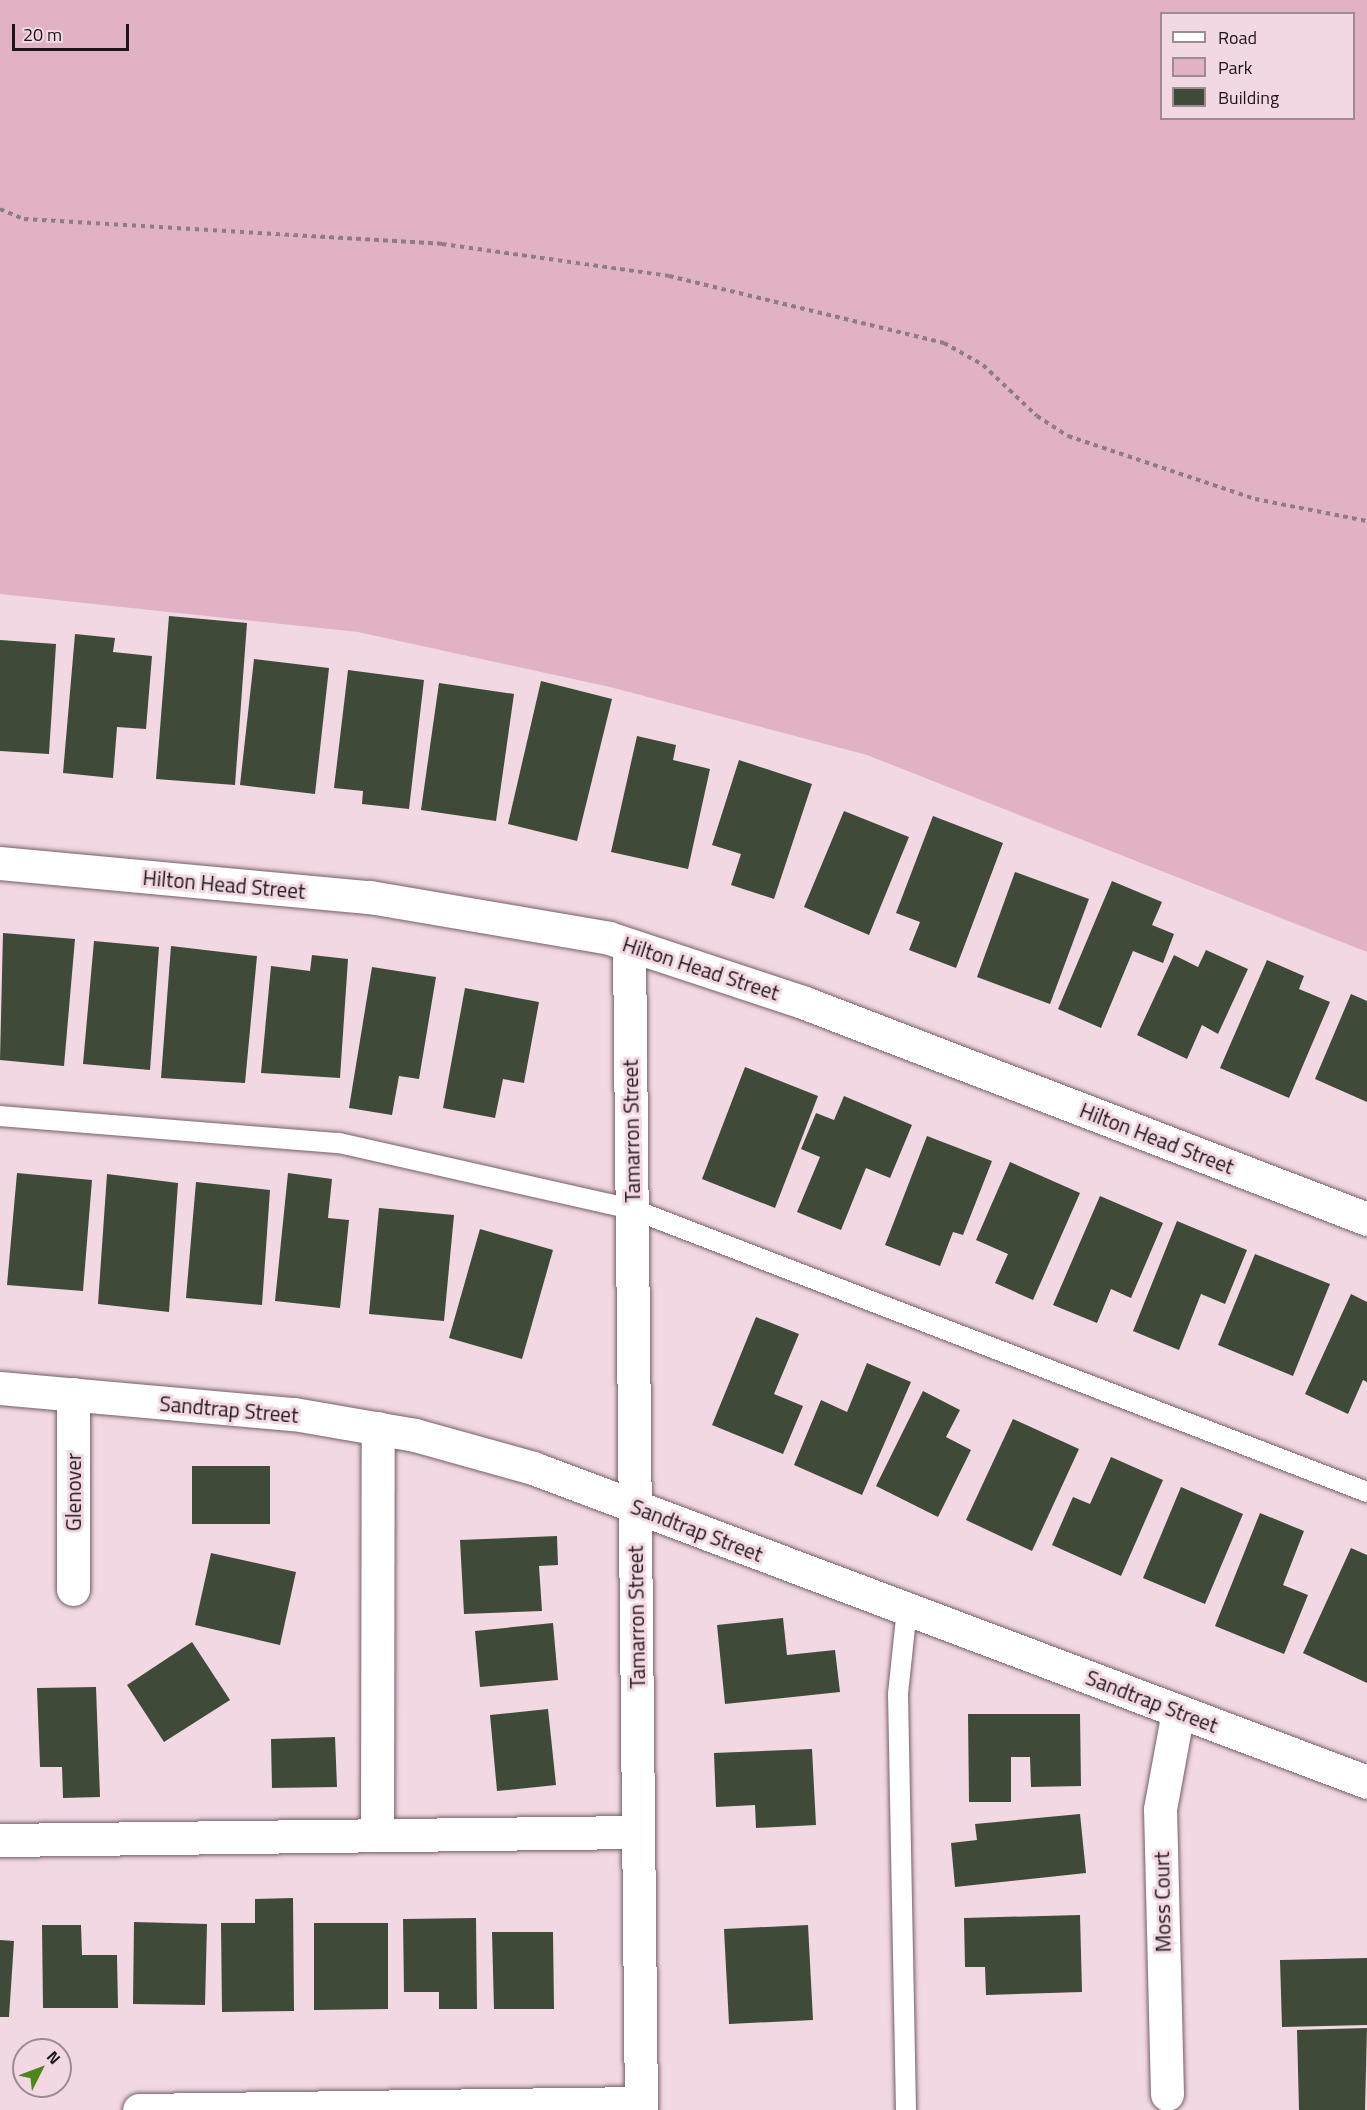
<!DOCTYPE html>
<html>
<head>
<meta charset="utf-8">
<style>
  body { margin:0 }
  #map { position:relative; width:1367px; height:2110px; overflow:hidden; background:#f2d8e3; font-family:"Titillium Web",sans-serif }
  div>[style] { position:absolute }
  .green>* { inset:0; background:#e1b1c6 }
  .building>* { inset:0; background:#3f4a38 }
  .path>* { height:4px; margin-top:-2px; transform-origin:0; background:repeating-linear-gradient(90deg,#8e7c84 0 4.5px,transparent 0 9px) }
  .roads { filter:drop-shadow(0 0 2px #755f69) drop-shadow(0 0 2px #755f69) }
  .service>* { height:20px; margin:-10px; padding:0 10px; transform-origin:10px; border-radius:10px; background:#fff }
  .minor>* { height:33px; margin:-16.5px; padding:0 16.5px; transform-origin:16.5px; border-radius:16.5px; background:#fff }
  span { translate:-50% -50%; white-space:nowrap; text-align:center; line-height:1.15; -webkit-text-stroke:6px #f2d8e3; paint-order:stroke }
  .street-label { font-size:21px; color:#1e1519 }
  .legend { position:absolute; left:1160px; top:12px; width:195px; height:108px; box-sizing:border-box; background:#f2d8e3; border:2px solid #9d8a92; margin:0; padding:8px 10px; list-style:none; font-size:18px; color:#1e1519 }
  .legend li { display:flex; align-items:center; gap:12px; height:30px }
  .legend b { width:30px; border:2px solid #9d8a92 }
  .north { position:absolute; left:12px; top:2038px; width:60px; height:60px; box-sizing:border-box; background:#f2d8e3; border:2px solid #9d8a92; border-radius:50%; rotate:48deg; font-size:16px; font-weight:700; line-height:24px; text-align:center; color:#1e1519 }
  .north::after { content:''; display:block; margin:auto; width:21px; height:27px; background:#4e851d; clip-path:polygon(50% 0,100% 100%,50% 72%,0 100%) }
  .scale { position:absolute; left:12px; top:24px; width:117px; height:27px; box-sizing:border-box; border:3px solid #1e1519; border-top:0; padding-left:8px; font-size:18px; line-height:21px; white-space:nowrap; color:#1e1519; -webkit-text-stroke:4px #f2d8e3; paint-order:stroke }
</style>
</head>
<body>
<div id="map">
  <div class="green">
    <i style="clip-path:polygon(evenodd,0 0,1367px 0,1367px 952px,867px 755px,610px 687px,358px 632px,0 594px,0 0,1162px 14px,1354px 14px,1354px 118px,1162px 118px,1162px 14px)"></i>
  </div>
  <div class="building">
    <i style="clip-path:polygon(169px 616px,247px 623px,235px 785px,156px 779px)"></i>
    <i style="clip-path:polygon(75px 634px,115px 638px,113px 652px,152px 656px,146px 729px,117px 727px,113px 778px,63px 773px)"></i>
    <i style="clip-path:polygon(0 640px,56px 644px,49px 754px,0 751px)"></i>
    <i style="clip-path:polygon(254px 659px,329px 668px,315px 794px,240px 785px)"></i>
    <i style="clip-path:polygon(348px 670px,424px 680px,409px 809px,362px 804px,363px 791px,334px 788px)"></i>
    <i style="clip-path:polygon(541px 681px,612px 699px,577px 841px,508px 824px)"></i>
    <i style="clip-path:polygon(439px 683px,514px 694px,496px 821px,421px 810px)"></i>
    <i style="clip-path:polygon(637px 736px,676px 745px,673px 760px,710px 769px,688px 869px,611px 852px)"></i>
    <i style="clip-path:polygon(739px 760px,812px 784px,774px 899px,731px 885px,741px 854px,712px 845px)"></i>
    <i style="clip-path:polygon(844px 811px,909px 837px,869px 935px,804px 907px)"></i>
    <i style="clip-path:polygon(933px 816px,1003px 843px,956px 968px,909px 950px,920px 922px,896px 913px)"></i>
    <i style="clip-path:polygon(1015px 872px,1089px 899px,1050px 1004px,977px 977px)"></i>
    <i style="clip-path:polygon(1112px 881px,1162px 902px,1152px 925px,1174px 934px,1163px 963px,1133px 951px,1101px 1028px,1058px 1009px)"></i>
    <i style="clip-path:polygon(3px 933px,75px 939px,64px 1066px,0 1060px)"></i>
    <i style="clip-path:polygon(94px 941px,159px 947px,150px 1070px,83px 1064px)"></i>
    <i style="clip-path:polygon(171px 946px,257px 956px,245px 1083px,161px 1078px)"></i>
    <i style="clip-path:polygon(1206px 950px,1248px 969px,1218px 1034px,1202px 1025px,1187px 1059px,1137px 1035px,1174px 955px,1198px 967px)"></i>
    <i style="clip-path:polygon(312px 955px,348px 959px,340px 1078px,261px 1073px,271px 966px,310px 971px)"></i>
    <i style="clip-path:polygon(1267px 960px,1304px 976px,1299px 989px,1330px 1002px,1289px 1098px,1220px 1068px)"></i>
    <i style="clip-path:polygon(372px 967px,436px 977px,419px 1079px,399px 1076px,392px 1115px,349px 1108px)"></i>
    <i style="clip-path:polygon(465px 988px,539px 1002px,524px 1083px,503px 1079px,495px 1118px,443px 1108px)"></i>
    <i style="clip-path:polygon(1351px 994px,1367px 1001px,1367px 1102px,1315px 1079px)"></i>
    <i style="clip-path:polygon(745px 1067px,818px 1096px,775px 1208px,702px 1179px)"></i>
    <i style="clip-path:polygon(844px 1096px,912px 1125px,890px 1178px,866px 1168px,841px 1230px,797px 1212px,820px 1157px,801px 1149px,816px 1113px,834px 1120px)"></i>
    <i style="clip-path:polygon(927px 1136px,992px 1161px,963px 1235px,953px 1232px,940px 1266px,885px 1245px)"></i>
    <i style="clip-path:polygon(1010px 1162px,1080px 1193px,1033px 1300px,995px 1283px,1008px 1254px,976px 1240px)"></i>
    <i style="clip-path:polygon(17px 1173px,92px 1180px,83px 1291px,7px 1285px)"></i>
    <i style="clip-path:polygon(288px 1173px,332px 1179px,328px 1218px,349px 1220px,340px 1308px,275px 1301px)"></i>
    <i style="clip-path:polygon(107px 1174px,178px 1183px,169px 1312px,98px 1304px)"></i>
    <i style="clip-path:polygon(196px 1182px,270px 1190px,262px 1305px,186px 1298px)"></i>
    <i style="clip-path:polygon(1100px 1196px,1163px 1223px,1131px 1298px,1111px 1289px,1097px 1323px,1053px 1305px)"></i>
    <i style="clip-path:polygon(379px 1208px,454px 1215px,444px 1321px,369px 1314px)"></i>
    <i style="clip-path:polygon(1177px 1221px,1247px 1250px,1225px 1304px,1201px 1294px,1179px 1350px,1133px 1331px)"></i>
    <i style="clip-path:polygon(480px 1229px,553px 1250px,522px 1359px,449px 1338px)"></i>
    <i style="clip-path:polygon(1255px 1254px,1330px 1284px,1293px 1376px,1218px 1345px)"></i>
    <i style="clip-path:polygon(1351px 1294px,1367px 1302px,1367px 1382px,1363px 1380px,1348px 1414px,1305px 1394px)"></i>
    <i style="clip-path:polygon(756px 1317px,799px 1334px,774px 1394px,803px 1406px,783px 1454px,712px 1425px)"></i>
    <i style="clip-path:polygon(867px 1363px,911px 1382px,862px 1495px,794px 1465px,821px 1400px,847px 1412px)"></i>
    <i style="clip-path:polygon(923px 1391px,960px 1410px,946px 1437px,971px 1450px,938px 1517px,876px 1486px)"></i>
    <i style="clip-path:polygon(1013px 1419px,1079px 1449px,1032px 1551px,966px 1520px)"></i>
    <i style="clip-path:polygon(1111px 1457px,1163px 1480px,1121px 1576px,1052px 1545px,1073px 1497px,1090px 1504px)"></i>
    <i style="clip-path:polygon(192px 1466px,270px 1466px,270px 1524px,192px 1524px)"></i>
    <i style="clip-path:polygon(1181px 1487px,1243px 1514px,1205px 1604px,1143px 1578px)"></i>
    <i style="clip-path:polygon(1260px 1513px,1304px 1531px,1283px 1585px,1308px 1595px,1284px 1654px,1215px 1626px)"></i>
    <i style="clip-path:polygon(557px 1536px,558px 1565px,539px 1566px,542px 1611px,464px 1614px,460px 1540px)"></i>
    <i style="clip-path:polygon(1351px 1548px,1367px 1555px,1367px 1683px,1303px 1653px)"></i>
    <i style="clip-path:polygon(211px 1553px,296px 1572px,280px 1645px,195px 1625px)"></i>
    <i style="clip-path:polygon(783px 1618px,787px 1655px,835px 1650px,840px 1692px,725px 1704px,717px 1625px)"></i>
    <i style="clip-path:polygon(553px 1623px,558px 1680px,480px 1687px,475px 1631px)"></i>
    <i style="clip-path:polygon(192px 1642px,230px 1700px,164px 1742px,127px 1685px)"></i>
    <i style="clip-path:polygon(96px 1687px,100px 1797px,63px 1798px,62px 1767px,40px 1767px,37px 1688px)"></i>
    <i style="clip-path:polygon(548px 1709px,556px 1785px,497px 1791px,490px 1715px)"></i>
    <i style="clip-path:polygon(968px 1714px,1080px 1714px,1081px 1786px,1031px 1787px,1030px 1757px,1011px 1757px,1011px 1802px,969px 1802px)"></i>
    <i style="clip-path:polygon(335px 1737px,337px 1787px,272px 1788px,271px 1739px)"></i>
    <i style="clip-path:polygon(812px 1749px,816px 1825px,756px 1828px,755px 1805px,716px 1807px,714px 1753px)"></i>
    <i style="clip-path:polygon(1080px 1814px,1086px 1873px,955px 1887px,951px 1843px,977px 1840px,975px 1824px)"></i>
    <i style="clip-path:polygon(293px 1898px,294px 2011px,222px 2012px,221px 1923px,255px 1923px,255px 1899px)"></i>
    <i style="clip-path:polygon(1080px 1915px,1082px 1992px,986px 1995px,985px 1967px,965px 1967px,964px 1918px)"></i>
    <i style="clip-path:polygon(476px 1918px,477px 2009px,439px 2009px,439px 1992px,404px 1992px,403px 1919px)"></i>
    <i style="clip-path:polygon(134px 1922px,207px 1924px,205px 2005px,133px 2004px)"></i>
    <i style="clip-path:polygon(314px 1923px,388px 1923px,388px 2009px,314px 2010px)"></i>
    <i style="clip-path:polygon(42px 1925px,81px 1925px,82px 1955px,117px 1955px,118px 2008px,43px 2008px)"></i>
    <i style="clip-path:polygon(808px 1925px,813px 2020px,729px 2024px,724px 1929px)"></i>
    <i style="clip-path:polygon(492px 1932px,553px 1932px,554px 2009px,494px 2009px)"></i>
    <i style="clip-path:polygon(0 1940px,14px 1941px,9px 2017px,0 2017px)"></i>
    <i style="clip-path:polygon(1367px 1958px,1367px 2025px,1282px 2027px,1280px 1960px)"></i>
    <i style="clip-path:polygon(1367px 2028px,1365px 2110px,1299px 2110px,1297px 2030px)"></i>
  </div>
  <div class="path">
    <i style="left:0;top:209px;width:26px;rotate:23deg"></i>
    <i style="left:24px;top:219px;width:419px;rotate:3.4deg"></i>
    <i style="left:442px;top:244px;width:229px;rotate:8deg"></i>
    <i style="left:669px;top:276px;width:283px;rotate:13.7deg"></i>
    <i style="left:944px;top:343px;width:45px;rotate:29.4deg"></i>
    <i style="left:983px;top:365px;width:74px;rotate:43.4deg"></i>
    <i style="left:1037px;top:416px;width:37px;rotate:33deg"></i>
    <i style="left:1068px;top:436px;width:197px;rotate:18.6deg"></i>
    <i style="left:1255px;top:499px;width:114px;rotate:11.1deg"></i>
  </div>
  <div class="roads">
    <div class="service">
      <i style="left:0;top:1116px;width:340px;rotate:4.6deg"></i>
      <i style="left:339px;top:1143px;width:300px;rotate:12.7deg"></i>
      <i style="left:632px;top:1209px;width:788px;rotate:21.06deg"></i>
      <i style="left:906px;top:2110px;width:416px;rotate:-91.1deg"></i>
      <i style="left:898px;top:1694px;width:85px;rotate:-84deg"></i>
    </div>
    <div class="minor">
      <i style="left:0;top:863px;width:372px;rotate:5.3deg"></i>
      <i style="left:370px;top:897px;width:242px;rotate:9.7deg"></i>
      <i style="left:609px;top:938px;width:206px;rotate:18.3deg"></i>
      <i style="left:805px;top:1003px;width:602px;rotate:21.02deg"></i>
      <i style="left:629px;top:945px;width:1165px;rotate:89.41deg"></i>
      <i style="left:0;top:1388px;width:295px;rotate:5.1deg"></i>
      <i style="left:294px;top:1414px;width:123px;rotate:9.8deg"></i>
      <i style="left:415px;top:1435px;width:123px;rotate:15.6deg"></i>
      <i style="left:533px;top:1468px;width:891px;rotate:20.63deg"></i>
      <i style="left:73px;top:1589px;width:195px;rotate:-90deg"></i>
      <i style="left:377px;top:1835px;width:407px;rotate:-89.9deg"></i>
      <i style="left:0;top:1840px;width:638px;rotate:-0.72deg"></i>
      <i style="left:1167px;top:2094px;width:285px;rotate:-91.4deg"></i>
      <i style="left:1160px;top:1809px;width:100px;rotate:-79.6deg"></i>
      <i style="left:139px;top:2110px;width:501px;rotate:-0.8deg"></i>
    </div>
  </div>
  <div class="street-label">
    <span style="left:224px;top:884px;rotate:5deg">Hilton Head Street</span>
    <span style="left:701px;top:968px;rotate:18deg">Hilton Head Street</span>
    <span style="left:631px;top:1131px;rotate:-91deg">Tamarron Street</span>
    <span style="left:1157px;top:1138px;rotate:21deg">Hilton Head Street</span>
    <span style="left:229px;top:1409px;rotate:5deg">Sandtrap Street</span>
    <span style="left:73px;top:1492px;rotate:-90deg">Glenover</span>
    <span style="left:697px;top:1530px;rotate:21deg">Sandtrap Street</span>
    <span style="left:636px;top:1617px;rotate:-91deg">Tamarron Street</span>
    <span style="left:1152px;top:1701px;rotate:21deg">Sandtrap Street</span>
    <span style="left:1162px;top:1902px;rotate:-91deg">Moss Court</span>
  </div>
  <ul class="legend">
  <li><b style="height:8px;background:#fff"></b>Road</li>
  <li><b style="height:16px;background:#e1b1c6"></b>Park</li>
  <li><b style="height:16px;background:#3f4a38"></b>Building</li>
  </ul>
  <div class="north">N</div>
  <div class="scale">20 m</div>
</div>
</body>
</html>
